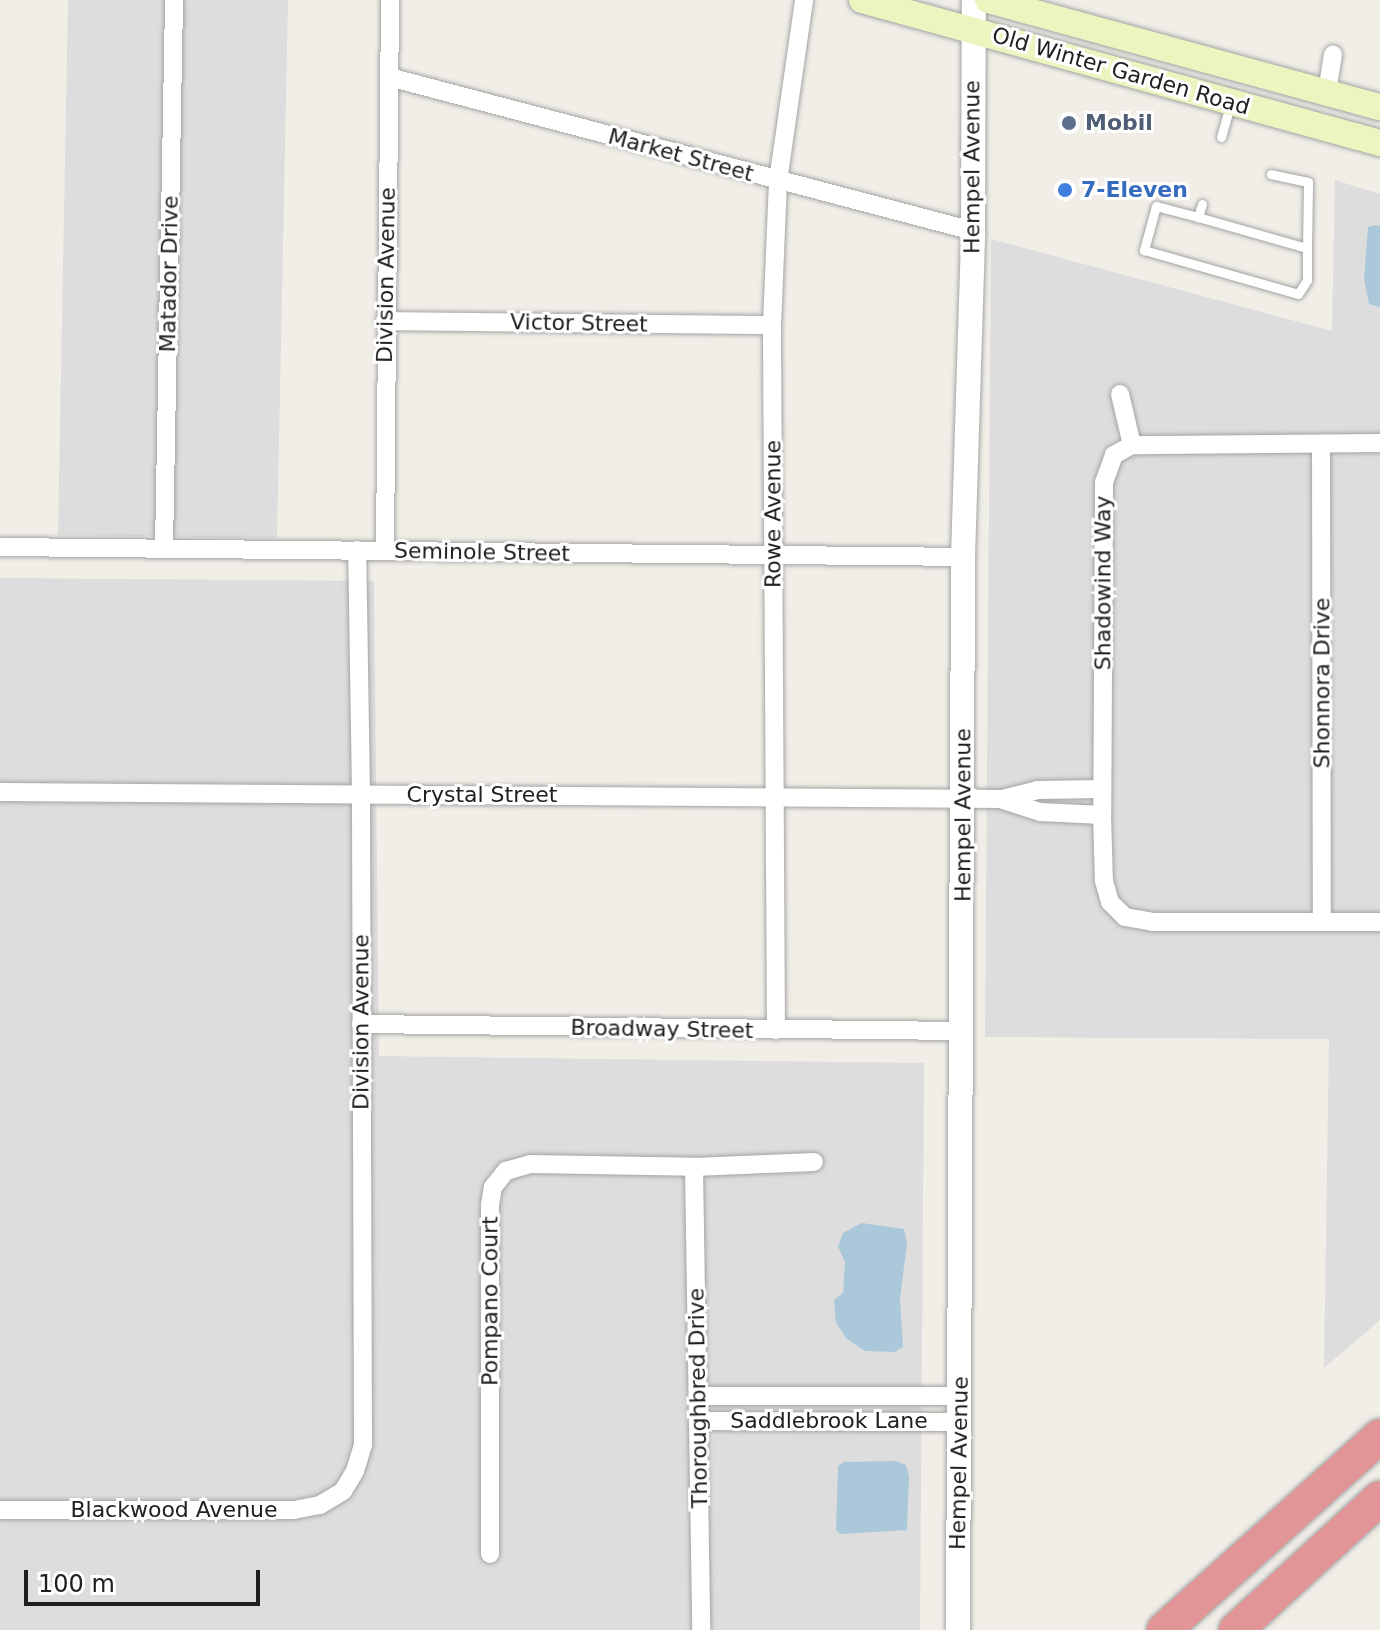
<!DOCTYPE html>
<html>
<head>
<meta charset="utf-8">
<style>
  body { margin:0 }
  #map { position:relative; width:1380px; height:1630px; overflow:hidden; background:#f0eee7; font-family:"DejaVu Sans",sans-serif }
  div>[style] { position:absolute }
  .residential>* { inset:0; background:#dedddd }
  .water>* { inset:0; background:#abc8da }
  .roads { filter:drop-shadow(0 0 2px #a4a4a4) drop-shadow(0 0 2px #a4a4a4) }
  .service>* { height:9px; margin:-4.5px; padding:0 4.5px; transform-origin:4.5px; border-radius:4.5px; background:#fff }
  .minor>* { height:18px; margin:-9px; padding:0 9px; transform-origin:9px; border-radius:9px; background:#fff }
  .tertiary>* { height:24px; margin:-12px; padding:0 12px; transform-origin:12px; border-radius:12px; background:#fff }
  .secondary>* { height:26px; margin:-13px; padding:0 13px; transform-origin:13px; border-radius:13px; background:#eaf5c0 }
  .motorway>* { height:34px; margin:-17px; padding:0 17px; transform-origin:17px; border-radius:17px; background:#e19596 }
  .dots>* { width:22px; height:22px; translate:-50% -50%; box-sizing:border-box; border:4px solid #fff; border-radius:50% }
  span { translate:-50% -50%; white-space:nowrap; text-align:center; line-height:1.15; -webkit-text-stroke:6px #fff; paint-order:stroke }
  .street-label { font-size:22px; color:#202020 }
  .service-label { font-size:22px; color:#4e5e75; font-weight:700 }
  .left { translate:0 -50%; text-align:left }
  .shop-label { font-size:22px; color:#366cbe; font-weight:700 }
  .scale { position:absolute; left:24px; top:1570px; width:236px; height:36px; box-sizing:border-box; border:4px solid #202020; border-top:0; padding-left:10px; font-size:24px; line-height:28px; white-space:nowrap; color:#202020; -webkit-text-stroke:6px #fff; paint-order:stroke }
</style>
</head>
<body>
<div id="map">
  <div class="residential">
    <i style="clip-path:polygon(68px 0,288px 0,277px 538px,58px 535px)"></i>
    <i style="clip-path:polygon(1335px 180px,1380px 194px,1380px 1320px,1324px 1368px,1329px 1039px,985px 1037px,991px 239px,1332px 331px)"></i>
    <i style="clip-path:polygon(0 578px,374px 581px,379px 1056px,924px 1063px,920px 1630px,0 1630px)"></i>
  </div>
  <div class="water">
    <i style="clip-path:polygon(1375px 225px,1380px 226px,1380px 307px,1369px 304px,1364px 279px,1368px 227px)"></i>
    <i style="clip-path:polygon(862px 1223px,904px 1229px,907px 1243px,900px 1299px,903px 1347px,895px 1352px,865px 1351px,847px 1339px,836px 1323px,834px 1300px,843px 1293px,845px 1262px,838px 1247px,843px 1233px)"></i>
    <i style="clip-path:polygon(895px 1461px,906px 1465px,909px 1476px,907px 1530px,840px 1534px,836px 1530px,838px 1466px,844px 1462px)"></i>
  </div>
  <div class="roads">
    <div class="service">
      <i style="left:1221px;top:137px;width:33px;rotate:-74deg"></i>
      <i style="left:1202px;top:204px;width:14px;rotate:107deg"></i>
      <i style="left:1198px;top:217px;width:113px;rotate:15.9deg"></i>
      <i style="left:1307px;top:248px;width:66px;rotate:-89.1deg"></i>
      <i style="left:1308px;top:182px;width:38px;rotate:-168deg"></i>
      <i style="left:1198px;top:217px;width:43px;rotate:-165.3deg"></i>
      <i style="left:1156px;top:206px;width:46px;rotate:105.3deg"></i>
      <i style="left:1144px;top:250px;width:160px;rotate:15.9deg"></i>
      <i style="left:1298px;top:294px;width:17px;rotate:-57deg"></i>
      <i style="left:1307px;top:280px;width:32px;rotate:-90deg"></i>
    </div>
    <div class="minor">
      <i style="left:389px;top:77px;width:604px;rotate:14.77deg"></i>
      <i style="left:1327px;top:92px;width:38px;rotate:-81deg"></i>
      <i style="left:385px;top:321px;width:387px;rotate:0.6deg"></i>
      <i style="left:1120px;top:394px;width:52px;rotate:76.8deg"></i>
      <i style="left:1380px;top:443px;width:248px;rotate:179.5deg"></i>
      <i style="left:1132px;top:445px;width:21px;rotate:151deg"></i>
      <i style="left:1114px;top:455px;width:29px;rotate:110deg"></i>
      <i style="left:1104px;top:482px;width:333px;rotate:90.3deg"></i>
      <i style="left:1102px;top:815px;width:66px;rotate:88.3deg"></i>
      <i style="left:1104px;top:881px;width:22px;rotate:74deg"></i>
      <i style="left:1110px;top:902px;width:21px;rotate:45deg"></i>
      <i style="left:1125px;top:917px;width:27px;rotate:10deg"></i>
      <i style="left:1152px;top:922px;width:228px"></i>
      <i style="left:1321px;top:444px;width:478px;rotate:89.9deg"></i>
      <i style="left:0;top:547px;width:963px;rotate:0.59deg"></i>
      <i style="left:164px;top:548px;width:548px;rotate:-88.95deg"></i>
      <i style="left:385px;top:550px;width:550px;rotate:-89.48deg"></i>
      <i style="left:0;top:792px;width:1002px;rotate:0.4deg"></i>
      <i style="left:1002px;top:799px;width:36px;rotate:-14deg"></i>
      <i style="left:1037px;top:790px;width:65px;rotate:-0.9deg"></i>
      <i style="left:1003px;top:800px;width:39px;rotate:18deg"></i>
      <i style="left:1040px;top:812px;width:62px;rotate:2.8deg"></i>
      <i style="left:361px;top:1024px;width:601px;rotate:0.67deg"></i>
      <i style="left:776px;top:1030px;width:705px;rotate:-90.33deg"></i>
      <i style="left:772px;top:325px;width:144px;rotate:-87.6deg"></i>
      <i style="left:778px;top:181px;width:183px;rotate:-81.8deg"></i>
      <i style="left:694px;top:1167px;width:463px;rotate:89.1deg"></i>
      <i style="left:700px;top:1396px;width:260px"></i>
      <i style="left:698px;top:1421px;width:261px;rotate:0.2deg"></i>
      <i style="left:0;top:1510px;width:294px"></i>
      <i style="left:294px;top:1510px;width:26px;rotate:-11deg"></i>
      <i style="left:320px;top:1505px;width:27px;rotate:-31deg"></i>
      <i style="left:343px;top:1491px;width:23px;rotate:-59deg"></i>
      <i style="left:355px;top:1471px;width:28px;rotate:-73deg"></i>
      <i style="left:363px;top:1444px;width:650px;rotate:-90.18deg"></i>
      <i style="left:361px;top:794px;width:244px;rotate:-90.9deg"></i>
      <i style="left:490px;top:1554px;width:349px;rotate:-90deg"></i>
      <i style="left:490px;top:1205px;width:18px;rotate:-81deg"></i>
      <i style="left:493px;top:1187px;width:21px;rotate:-51deg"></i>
      <i style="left:506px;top:1171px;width:25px;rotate:-16deg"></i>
      <i style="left:530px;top:1164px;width:164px;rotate:1deg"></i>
      <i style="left:694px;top:1167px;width:120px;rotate:-2.4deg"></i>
    </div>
    <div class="tertiary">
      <i style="left:958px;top:1630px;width:1073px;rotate:-89.73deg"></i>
      <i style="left:963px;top:557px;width:326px;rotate:-88.2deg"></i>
      <i style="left:973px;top:231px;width:231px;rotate:-89.8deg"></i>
    </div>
    <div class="secondary">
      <i style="left:862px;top:0;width:537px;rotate:15.43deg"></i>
      <i style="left:988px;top:0;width:406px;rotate:15.3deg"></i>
    </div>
    <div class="motorway">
      <i style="left:1164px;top:1630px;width:290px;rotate:-41.9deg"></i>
      <i style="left:1236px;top:1630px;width:195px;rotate:-42.5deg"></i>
    </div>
  </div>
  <div class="dots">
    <i style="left:1069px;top:123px;background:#5c6f8a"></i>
    <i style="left:1065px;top:190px;background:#3f7fe0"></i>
  </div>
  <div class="street-label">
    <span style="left:1121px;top:71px;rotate:16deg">Old Winter Garden Road</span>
    <span style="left:681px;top:155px;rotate:15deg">Market Street</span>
    <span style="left:972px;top:167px;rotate:-90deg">Hempel Avenue</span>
    <span style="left:169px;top:274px;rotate:-89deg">Matador Drive</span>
    <span style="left:386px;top:275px;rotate:-89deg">Division Avenue</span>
    <span style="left:579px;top:323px;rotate:1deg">Victor Street</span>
    <span style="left:773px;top:514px;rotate:-90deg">Rowe Avenue</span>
    <span style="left:482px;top:552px;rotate:1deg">Seminole Street</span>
    <span style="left:1103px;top:583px;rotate:-90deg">Shadowind Way</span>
    <span style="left:1322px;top:683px;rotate:-90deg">Shonnora Drive</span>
    <span style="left:482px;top:795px">Crystal Street</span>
    <span style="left:963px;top:815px;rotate:-90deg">Hempel Avenue</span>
    <span style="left:361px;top:1022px;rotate:-90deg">Division Avenue</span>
    <span style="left:662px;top:1029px;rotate:1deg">Broadway Street</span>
    <span style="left:490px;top:1301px;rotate:-90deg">Pompano Court</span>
    <span style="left:698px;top:1398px;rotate:-91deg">Thoroughbred Drive</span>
    <span style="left:829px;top:1421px">Saddlebrook Lane</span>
    <span style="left:959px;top:1463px;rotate:-89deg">Hempel Avenue</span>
    <span style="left:174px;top:1510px">Blackwood Avenue</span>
  </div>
  <div class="service-label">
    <span class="left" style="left:1085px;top:123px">Mobil</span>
  </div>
  <div class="shop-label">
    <span class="left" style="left:1081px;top:190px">7-Eleven</span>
  </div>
  <div class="scale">100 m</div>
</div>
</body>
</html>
